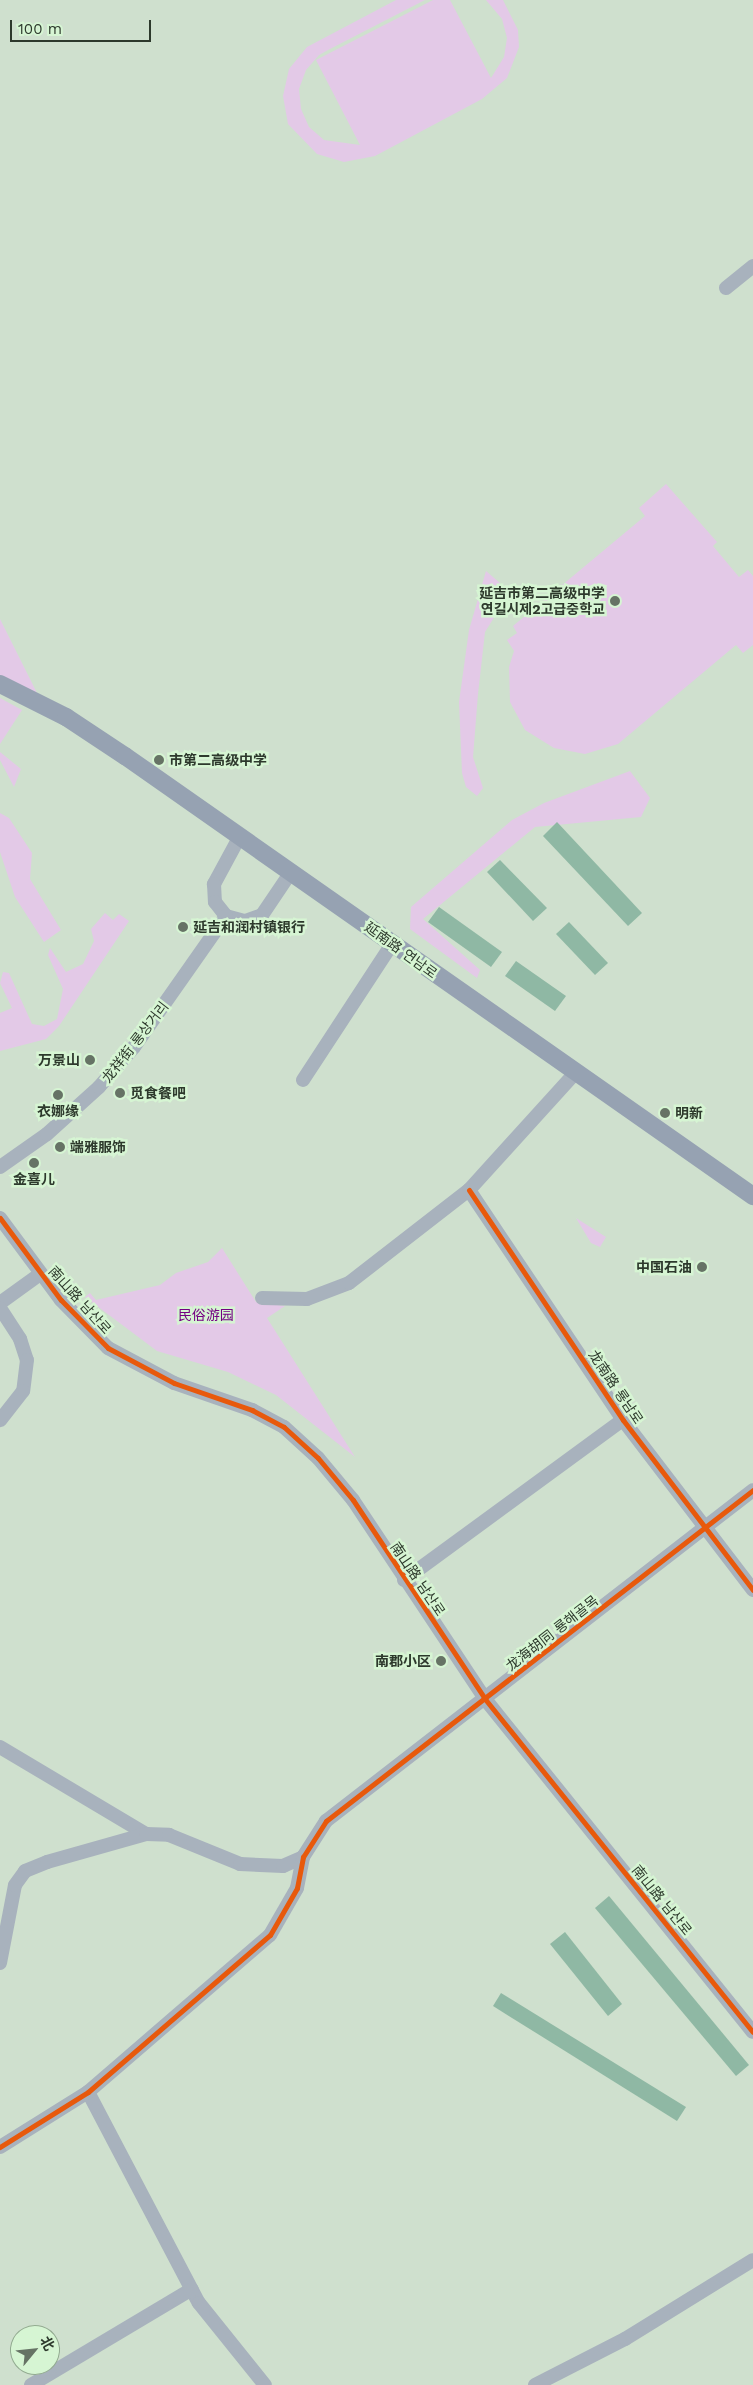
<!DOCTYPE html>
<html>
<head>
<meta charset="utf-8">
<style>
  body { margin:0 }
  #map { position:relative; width:753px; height:2385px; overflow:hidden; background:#cfe0ce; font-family:"Work Sans","Noto Sans SC","Noto Sans KR",sans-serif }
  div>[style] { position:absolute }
  .green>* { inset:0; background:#e3c9e7 }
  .building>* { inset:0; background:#8fb8a4 }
  .minor>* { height:14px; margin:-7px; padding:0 7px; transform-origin:7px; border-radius:7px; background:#a8b2bd }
  .major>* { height:18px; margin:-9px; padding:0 9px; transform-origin:9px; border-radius:9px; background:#96a2b2 }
  .cycleway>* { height:5px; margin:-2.5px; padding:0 2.5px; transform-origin:2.5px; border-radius:2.5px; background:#e8590c }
  .dots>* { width:14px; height:14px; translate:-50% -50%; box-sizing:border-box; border:2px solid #d6f5d3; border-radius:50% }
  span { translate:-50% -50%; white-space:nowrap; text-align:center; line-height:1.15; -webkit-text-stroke:5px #d6f5d3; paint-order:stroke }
  .poi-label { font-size:14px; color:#2d392c; font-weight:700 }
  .right { translate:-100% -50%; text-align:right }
  .left { translate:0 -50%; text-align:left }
  .street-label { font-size:14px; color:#2d392c }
  .park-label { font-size:14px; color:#740083 }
  .north { position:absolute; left:10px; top:2325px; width:50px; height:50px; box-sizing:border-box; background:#d6f5d3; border:1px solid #92aa90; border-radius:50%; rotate:62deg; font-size:14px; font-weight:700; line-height:20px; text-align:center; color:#2d392c }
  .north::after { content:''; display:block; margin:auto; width:18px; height:22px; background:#667365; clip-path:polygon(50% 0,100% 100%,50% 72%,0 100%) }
  .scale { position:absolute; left:10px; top:20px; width:141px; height:22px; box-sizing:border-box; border:2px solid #2d392c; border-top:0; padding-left:6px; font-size:15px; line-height:18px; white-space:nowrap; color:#2d392c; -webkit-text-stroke:4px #d6f5d3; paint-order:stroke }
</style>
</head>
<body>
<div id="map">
  <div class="green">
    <i style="clip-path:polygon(396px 0,425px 0,328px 50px,319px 55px,306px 70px,299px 89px,301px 109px,309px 127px,324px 140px,360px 145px,316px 60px,433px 0,450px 0,491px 78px,504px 57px,507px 38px,502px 19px,486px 0,503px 0,518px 30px,519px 47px,507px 78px,482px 99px,375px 156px,344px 162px,317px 154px,288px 124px,283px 96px,289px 69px,307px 47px)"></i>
    <i style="clip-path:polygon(666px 484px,717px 542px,713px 546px,739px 577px,748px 570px,753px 576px,753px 645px,743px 653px,736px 645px,618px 744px,585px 754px,554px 748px,525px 730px,510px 702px,509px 667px,514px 651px,507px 640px,517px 633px,513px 626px,645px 516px,639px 508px)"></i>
    <i style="clip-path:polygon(486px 571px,500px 583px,495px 616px,485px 632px,478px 694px,473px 757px,483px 788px,477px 796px,466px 787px,462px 773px,459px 702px,469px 630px)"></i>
    <i style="clip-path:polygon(0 619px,40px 699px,0 678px)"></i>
    <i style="clip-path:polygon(0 698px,22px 710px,0 744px)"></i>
    <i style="clip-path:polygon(0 752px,21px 769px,14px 787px,0 760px)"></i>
    <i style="clip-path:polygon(630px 771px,650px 798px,641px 817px,535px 827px,423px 919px,480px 970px,477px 978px,410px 929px,411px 907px,512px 820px,544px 803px)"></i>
    <i style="clip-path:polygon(0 813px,9px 818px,32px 853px,30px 879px,61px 930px,44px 942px,15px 897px,0 852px)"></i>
    <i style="clip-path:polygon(105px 913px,113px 920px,119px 914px,129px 921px,59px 1026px,46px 1039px,0 1051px,0 1013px,12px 1008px,0 983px,3px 972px,9px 973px,32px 1024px,44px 1026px,57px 1019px,63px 989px,48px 955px,50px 948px,66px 972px,83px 964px,94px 941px,91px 929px)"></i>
    <i style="clip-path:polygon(576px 1218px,606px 1237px,600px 1247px,591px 1243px)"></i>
    <i style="clip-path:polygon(222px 1248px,256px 1302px,285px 1306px,267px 1318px,355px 1457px,276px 1395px,228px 1372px,157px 1351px,85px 1297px,90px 1293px,96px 1300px,160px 1285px,176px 1273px,208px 1262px)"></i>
  </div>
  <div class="building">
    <i style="clip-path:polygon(557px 822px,642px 913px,628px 926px,543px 836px)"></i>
    <i style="clip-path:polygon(500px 860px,547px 908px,533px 921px,487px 872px)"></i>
    <i style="clip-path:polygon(439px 907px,502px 952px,491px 967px,428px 922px)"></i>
    <i style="clip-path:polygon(569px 922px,608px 963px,595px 975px,556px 934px)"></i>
    <i style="clip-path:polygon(516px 961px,566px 996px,555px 1011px,505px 976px)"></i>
    <i style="clip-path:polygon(609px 1896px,749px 2065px,736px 2076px,595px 1908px)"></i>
    <i style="clip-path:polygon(565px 1932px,622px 2004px,608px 2016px,550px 1944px)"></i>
    <i style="clip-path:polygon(501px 1993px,686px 2107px,677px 2121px,493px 2006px)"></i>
  </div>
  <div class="minor">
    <i style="left:726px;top:288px;width:35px;rotate:-39deg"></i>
    <i style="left:240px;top:836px;width:55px;rotate:118.4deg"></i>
    <i style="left:214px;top:884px;width:18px;rotate:87deg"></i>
    <i style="left:215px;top:902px;width:18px;rotate:52deg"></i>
    <i style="left:226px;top:916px;width:20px;rotate:15deg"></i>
    <i style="left:245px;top:921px;width:18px;rotate:-19deg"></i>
    <i style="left:262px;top:915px;width:52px;rotate:-56deg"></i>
    <i style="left:303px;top:1080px;width:163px;rotate:-56.8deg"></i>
    <i style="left:0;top:1167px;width:57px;rotate:-35.1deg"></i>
    <i style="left:47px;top:1134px;width:70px;rotate:-42.1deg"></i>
    <i style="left:99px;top:1087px;width:53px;rotate:-48.8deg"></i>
    <i style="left:134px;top:1047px;width:160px;rotate:-54.9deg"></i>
    <i style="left:469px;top:1190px;width:277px;rotate:56.2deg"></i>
    <i style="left:623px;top:1420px;width:214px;rotate:52.6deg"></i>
    <i style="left:0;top:1218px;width:102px;rotate:53.4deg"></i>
    <i style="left:61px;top:1300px;width:67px;rotate:45.6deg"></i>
    <i style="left:108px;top:1348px;width:75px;rotate:27.9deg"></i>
    <i style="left:174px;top:1383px;width:83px;rotate:19.1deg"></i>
    <i style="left:252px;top:1410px;width:36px;rotate:28deg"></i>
    <i style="left:284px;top:1427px;width:46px;rotate:42.4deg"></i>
    <i style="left:318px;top:1458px;width:55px;rotate:50.2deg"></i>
    <i style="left:353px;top:1500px;width:239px;rotate:56.4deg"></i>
    <i style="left:485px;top:1699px;width:427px;rotate:51.2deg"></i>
    <i style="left:262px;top:1298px;width:45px;rotate:1.3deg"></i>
    <i style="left:307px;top:1299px;width:45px;rotate:-20.9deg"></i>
    <i style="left:349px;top:1283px;width:152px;rotate:-37.8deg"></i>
    <i style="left:469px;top:1190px;width:159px;rotate:-47.8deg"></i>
    <i style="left:0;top:1303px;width:49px;rotate:-35.9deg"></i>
    <i style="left:0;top:1308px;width:37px;rotate:57deg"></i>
    <i style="left:20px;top:1339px;width:22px;rotate:72deg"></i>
    <i style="left:27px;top:1360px;width:31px;rotate:97deg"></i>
    <i style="left:23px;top:1391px;width:37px;rotate:128deg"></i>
    <i style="left:404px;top:1580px;width:271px;rotate:-36.2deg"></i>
    <i style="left:0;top:1747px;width:170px;rotate:30.8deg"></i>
    <i style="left:0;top:1963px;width:79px;rotate:-79.1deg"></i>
    <i style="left:15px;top:1885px;width:17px;rotate:-54deg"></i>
    <i style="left:25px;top:1871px;width:24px;rotate:-22deg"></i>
    <i style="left:47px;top:1862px;width:103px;rotate:-15.8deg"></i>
    <i style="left:146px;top:1834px;width:23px;rotate:2deg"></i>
    <i style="left:169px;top:1835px;width:77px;rotate:22.2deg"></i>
    <i style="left:240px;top:1864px;width:43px;rotate:2.7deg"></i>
    <i style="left:283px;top:1866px;width:22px;rotate:-24deg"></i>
    <i style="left:88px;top:2092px;width:238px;rotate:62.3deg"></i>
    <i style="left:199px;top:2303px;width:105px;rotate:51.2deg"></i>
    <i style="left:0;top:2147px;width:104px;rotate:-32deg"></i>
    <i style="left:88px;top:2092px;width:240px;rotate:-40.8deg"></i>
    <i style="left:270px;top:1935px;width:54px;rotate:-60.1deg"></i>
    <i style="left:297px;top:1888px;width:32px;rotate:-79deg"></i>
    <i style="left:303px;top:1857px;width:43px;rotate:-57.4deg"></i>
    <i style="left:326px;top:1821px;width:540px;rotate:-37.78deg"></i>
    <i style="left:31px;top:2385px;width:187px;rotate:-30.8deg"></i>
    <i style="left:535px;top:2385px;width:101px;rotate:-27.1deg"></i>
    <i style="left:625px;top:2339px;width:150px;rotate:-31.7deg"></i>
  </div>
  <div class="major">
    <i style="left:0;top:684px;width:74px;rotate:26.6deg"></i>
    <i style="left:66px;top:717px;width:71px;rotate:33.5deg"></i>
    <i style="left:125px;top:756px;width:767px;rotate:35.02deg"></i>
  </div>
  <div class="cycleway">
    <i style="left:469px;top:1190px;width:277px;rotate:56.2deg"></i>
    <i style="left:623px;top:1420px;width:214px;rotate:52.6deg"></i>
    <i style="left:0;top:1218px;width:102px;rotate:53.4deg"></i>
    <i style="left:61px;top:1300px;width:67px;rotate:45.6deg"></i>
    <i style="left:108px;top:1348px;width:75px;rotate:27.9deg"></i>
    <i style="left:174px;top:1383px;width:83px;rotate:19.1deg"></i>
    <i style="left:252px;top:1410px;width:36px;rotate:28deg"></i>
    <i style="left:284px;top:1427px;width:46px;rotate:42.4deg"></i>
    <i style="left:318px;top:1458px;width:55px;rotate:50.2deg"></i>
    <i style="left:353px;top:1500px;width:239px;rotate:56.4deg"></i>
    <i style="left:485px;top:1699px;width:427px;rotate:51.2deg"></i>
    <i style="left:0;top:2147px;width:104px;rotate:-32deg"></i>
    <i style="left:88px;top:2092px;width:240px;rotate:-40.8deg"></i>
    <i style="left:270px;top:1935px;width:54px;rotate:-60.1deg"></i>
    <i style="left:297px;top:1888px;width:32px;rotate:-79deg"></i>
    <i style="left:303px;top:1857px;width:43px;rotate:-57.4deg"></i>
    <i style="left:326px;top:1821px;width:540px;rotate:-37.78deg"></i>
  </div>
  <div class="dots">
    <i style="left:615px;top:601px;background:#667365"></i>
    <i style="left:159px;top:760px;background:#667365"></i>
    <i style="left:183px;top:927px;background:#667365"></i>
    <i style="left:90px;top:1060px;background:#667365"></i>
    <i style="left:120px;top:1093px;background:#667365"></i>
    <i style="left:58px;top:1095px;background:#667365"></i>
    <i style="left:665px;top:1113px;background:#667365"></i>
    <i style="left:60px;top:1147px;background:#667365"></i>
    <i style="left:34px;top:1163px;background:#667365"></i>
    <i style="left:702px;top:1267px;background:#667365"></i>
    <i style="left:441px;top:1661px;background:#667365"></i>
  </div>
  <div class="poi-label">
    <span class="right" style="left:605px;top:601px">延吉市第二高级中学<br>연길시제2고급중학교</span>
    <span class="left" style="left:169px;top:760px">市第二高级中学</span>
    <span class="left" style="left:193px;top:927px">延吉和润村镇银行</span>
    <span class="right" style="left:80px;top:1060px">万景山</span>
    <span class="left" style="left:130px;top:1093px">觅食餐吧</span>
    <span style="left:58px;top:1111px">衣娜缘</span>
    <span class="left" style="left:675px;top:1113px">明新</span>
    <span class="left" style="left:70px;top:1147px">端雅服饰</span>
    <span style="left:34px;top:1179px">金喜儿</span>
    <span class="right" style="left:692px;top:1267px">中国石油</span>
    <span class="right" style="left:431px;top:1661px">南郡小区</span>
  </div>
  <div class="street-label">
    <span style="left:401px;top:950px;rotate:36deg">延南路 연남로</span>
    <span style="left:135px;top:1042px;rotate:-52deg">龙祥街 룡상거리</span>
    <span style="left:80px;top:1300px;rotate:48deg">南山路 남산로</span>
    <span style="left:616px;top:1387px;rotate:56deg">龙南路 룡남로</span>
    <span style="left:418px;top:1579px;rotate:56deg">南山路 남산로</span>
    <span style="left:552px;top:1633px;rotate:-38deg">龙海胡同 룡해골목</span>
    <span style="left:662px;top:1900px;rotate:51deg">南山路 남산로</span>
  </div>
  <div class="park-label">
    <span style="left:206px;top:1315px">民俗游园</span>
  </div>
  <div class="north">北</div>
  <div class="scale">100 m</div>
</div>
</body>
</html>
